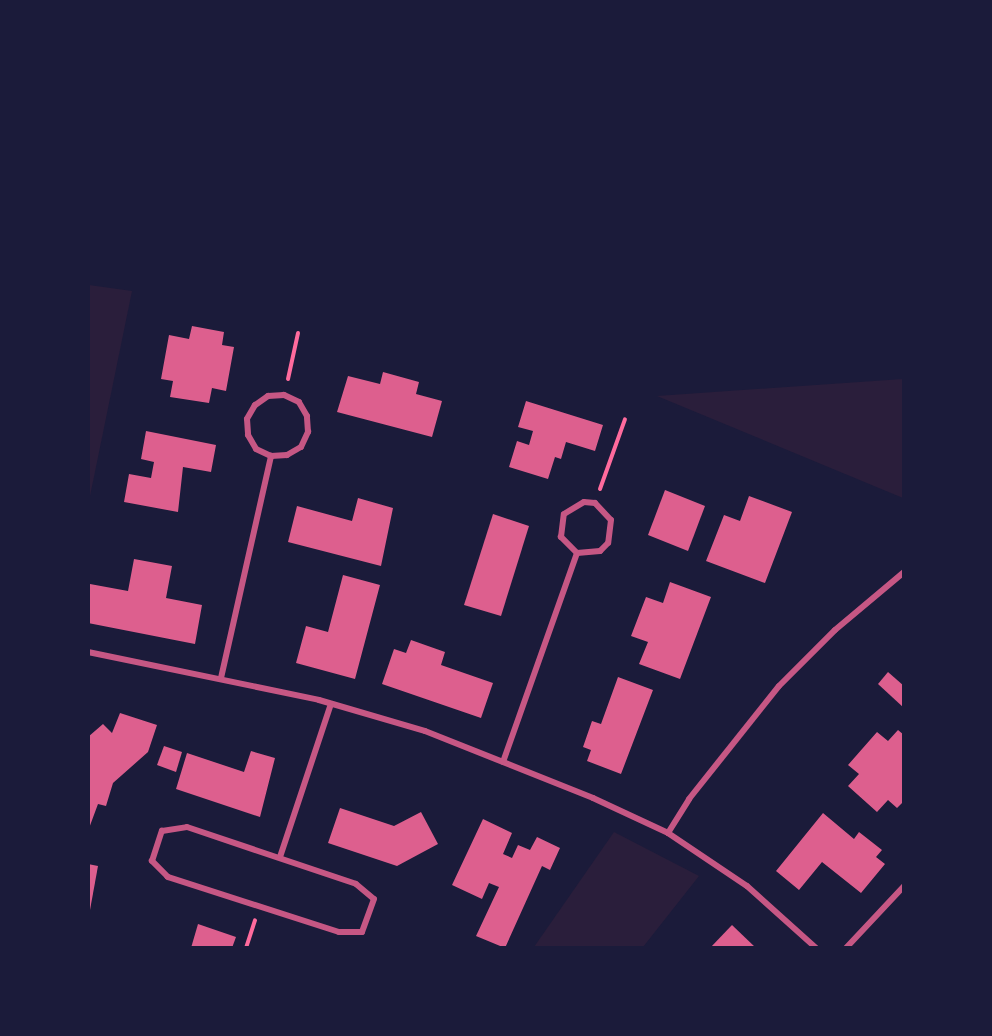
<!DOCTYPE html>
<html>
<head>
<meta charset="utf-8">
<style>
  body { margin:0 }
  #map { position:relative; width:992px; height:1036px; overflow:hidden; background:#1b1b3a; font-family:Bitter,serif }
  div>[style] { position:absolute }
  .green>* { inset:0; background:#2a1e3b }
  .building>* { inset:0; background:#dd5f8e }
  .path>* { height:4px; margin:-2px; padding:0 2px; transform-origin:2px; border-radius:2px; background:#ff6b9d }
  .minor>* { height:6px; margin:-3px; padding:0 3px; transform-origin:3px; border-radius:3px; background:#c65784 }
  span { translate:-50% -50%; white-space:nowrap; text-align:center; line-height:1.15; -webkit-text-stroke:4.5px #1b1b3a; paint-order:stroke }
  .frame { position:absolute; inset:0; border:90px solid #1b1b3a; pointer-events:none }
</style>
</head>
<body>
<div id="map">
  <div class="green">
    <i style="clip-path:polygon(89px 285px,132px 291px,89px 501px,88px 285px)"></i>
    <i style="clip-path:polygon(903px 379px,903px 498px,657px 396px)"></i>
    <i style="clip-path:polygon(614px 832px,699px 876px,643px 947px,534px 947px)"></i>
  </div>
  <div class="building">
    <i style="clip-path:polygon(192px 326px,224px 332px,222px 345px,234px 347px,226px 391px,212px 388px,209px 403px,170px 397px,173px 381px,161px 379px,169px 335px,189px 339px)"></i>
    <i style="clip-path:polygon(383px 372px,419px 382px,416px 394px,442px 401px,432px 437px,337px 412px,348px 376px,380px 384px)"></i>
    <i style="clip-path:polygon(526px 401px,603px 425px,595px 451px,566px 442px,561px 459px,555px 457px,548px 479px,509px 467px,517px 441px,529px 445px,533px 431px,518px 427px)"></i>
    <i style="clip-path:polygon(146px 431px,216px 445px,211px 472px,183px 467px,178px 512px,124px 502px,129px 474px,151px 478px,154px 462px,141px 459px)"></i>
    <i style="clip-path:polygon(665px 490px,705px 506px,688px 551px,648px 535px)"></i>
    <i style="clip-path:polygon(749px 496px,792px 512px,765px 583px,706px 561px,724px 515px,740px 521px)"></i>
    <i style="clip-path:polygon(358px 498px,393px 508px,381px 566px,288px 542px,297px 506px,352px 521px)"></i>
    <i style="clip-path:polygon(493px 514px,529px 526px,501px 616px,464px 605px)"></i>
    <i style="clip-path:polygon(134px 559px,172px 566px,166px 598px,202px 605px,195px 644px,88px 623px,90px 584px,128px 591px)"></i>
    <i style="clip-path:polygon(343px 575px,380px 585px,355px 679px,296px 663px,306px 626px,328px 632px)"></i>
    <i style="clip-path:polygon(670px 582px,711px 597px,680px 679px,639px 664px,648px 642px,631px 636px,646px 597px,663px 603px)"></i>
    <i style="clip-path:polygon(411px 640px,445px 652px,441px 665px,493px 683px,481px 718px,382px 684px,394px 649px,406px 653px)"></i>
    <i style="clip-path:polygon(888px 672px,904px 686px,904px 708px,878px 684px)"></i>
    <i style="clip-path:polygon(618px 677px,653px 690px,621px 774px,587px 761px,591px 750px,583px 747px,592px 721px,601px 724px)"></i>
    <i style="clip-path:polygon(120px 713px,157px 725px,148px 752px,113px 783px,106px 806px,98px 804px,88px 831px,88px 737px,103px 724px,112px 733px)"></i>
    <i style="clip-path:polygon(898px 730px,904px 735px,904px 801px,897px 808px,888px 800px,877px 812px,848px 786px,859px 774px,848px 765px,877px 732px,888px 741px)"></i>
    <i style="clip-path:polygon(164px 746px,182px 752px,176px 772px,157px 765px)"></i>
    <i style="clip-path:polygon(251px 751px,275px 758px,260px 817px,176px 789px,187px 753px,244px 772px)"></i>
    <i style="clip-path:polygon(340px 808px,394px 826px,421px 812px,438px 844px,397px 866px,328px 843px)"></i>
    <i style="clip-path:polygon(823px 813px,854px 839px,859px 832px,882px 850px,876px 857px,885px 864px,861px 893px,822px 862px,799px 890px,776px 871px)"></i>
    <i style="clip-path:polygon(483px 819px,512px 833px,503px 854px,512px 858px,518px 845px,530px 850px,537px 837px,560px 848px,550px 870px,542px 866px,505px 948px,476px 936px,499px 887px,489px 883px,482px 899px,452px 885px)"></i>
    <i style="clip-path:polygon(88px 864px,98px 866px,90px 910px,88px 910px)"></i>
    <i style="clip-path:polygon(198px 924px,236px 937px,232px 948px,191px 948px)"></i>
    <i style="clip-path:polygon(732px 925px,756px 948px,710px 948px)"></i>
  </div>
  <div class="path">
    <i style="left:288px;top:379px;width:47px;rotate:-77.7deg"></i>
    <i style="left:600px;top:489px;width:74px;rotate:-70.3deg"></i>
    <i style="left:246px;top:948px;width:29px;rotate:-72deg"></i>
  </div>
  <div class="minor">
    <i style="left:88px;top:652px;width:236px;rotate:11.7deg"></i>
    <i style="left:319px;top:700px;width:110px;rotate:16.3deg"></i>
    <i style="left:425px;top:731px;width:181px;rotate:21.7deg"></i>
    <i style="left:593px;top:798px;width:83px;rotate:25deg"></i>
    <i style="left:668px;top:833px;width:95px;rotate:33.9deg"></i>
    <i style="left:747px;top:886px;width:93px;rotate:41.9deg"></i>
    <i style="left:221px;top:678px;width:228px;rotate:-77.3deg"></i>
    <i style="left:271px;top:456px;width:16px;rotate:-4deg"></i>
    <i style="left:287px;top:455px;width:16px;rotate:-30deg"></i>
    <i style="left:301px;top:447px;width:17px;rotate:-65deg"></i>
    <i style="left:308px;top:432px;width:16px;rotate:-94deg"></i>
    <i style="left:307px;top:416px;width:16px;rotate:-120deg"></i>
    <i style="left:299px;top:402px;width:17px;rotate:-155deg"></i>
    <i style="left:284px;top:395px;width:16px;rotate:176deg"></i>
    <i style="left:268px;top:396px;width:16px;rotate:145deg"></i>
    <i style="left:255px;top:405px;width:16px;rotate:120deg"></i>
    <i style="left:247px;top:419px;width:16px;rotate:86deg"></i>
    <i style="left:248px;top:435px;width:16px;rotate:60deg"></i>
    <i style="left:256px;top:449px;width:17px;rotate:25deg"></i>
    <i style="left:503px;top:762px;width:222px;rotate:-70.5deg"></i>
    <i style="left:577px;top:553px;width:23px;rotate:-135deg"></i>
    <i style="left:561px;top:537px;width:23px;rotate:-83deg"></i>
    <i style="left:564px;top:514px;width:23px;rotate:-31deg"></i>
    <i style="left:584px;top:502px;width:11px;rotate:5deg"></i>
    <i style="left:595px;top:503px;width:23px;rotate:47deg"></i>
    <i style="left:611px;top:520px;width:23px;rotate:97deg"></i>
    <i style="left:608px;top:543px;width:11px;rotate:135deg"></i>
    <i style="left:600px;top:551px;width:23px;rotate:175deg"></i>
    <i style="left:187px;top:827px;width:178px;rotate:18.6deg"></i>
    <i style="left:356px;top:884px;width:23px;rotate:40deg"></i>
    <i style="left:374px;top:899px;width:35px;rotate:110deg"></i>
    <i style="left:362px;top:932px;width:23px;rotate:180deg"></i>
    <i style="left:339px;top:932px;width:180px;rotate:-162.2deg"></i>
    <i style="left:168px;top:877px;width:23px;rotate:-135deg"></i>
    <i style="left:152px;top:861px;width:32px;rotate:-72deg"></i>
    <i style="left:162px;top:831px;width:25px;rotate:-9deg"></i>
    <i style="left:668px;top:833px;width:40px;rotate:-58deg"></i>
    <i style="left:689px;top:799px;width:144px;rotate:-51.5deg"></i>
    <i style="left:779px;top:686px;width:79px;rotate:-45deg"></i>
    <i style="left:835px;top:630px;width:90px;rotate:-40deg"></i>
    <i style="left:280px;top:857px;width:161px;rotate:-71.6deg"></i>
    <i style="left:846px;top:948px;width:85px;rotate:-46.9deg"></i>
  </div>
  <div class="frame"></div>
</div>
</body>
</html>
